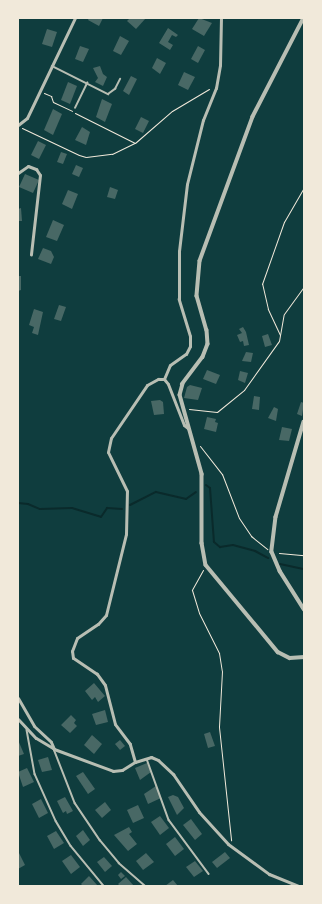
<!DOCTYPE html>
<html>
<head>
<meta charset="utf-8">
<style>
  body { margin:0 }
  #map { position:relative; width:322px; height:904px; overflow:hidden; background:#0f3d3e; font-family:"Archivo Narrow",sans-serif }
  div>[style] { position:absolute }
  .stream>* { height:2px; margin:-1px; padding:0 1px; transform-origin:1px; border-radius:1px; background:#0a2a2b }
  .building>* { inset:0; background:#486865 }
  .path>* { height:1px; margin:-0.5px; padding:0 0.5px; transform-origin:0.5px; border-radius:0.5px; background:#f1e9da }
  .service>* { height:1.5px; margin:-0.75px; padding:0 0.75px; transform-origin:0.75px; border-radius:0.75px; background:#b8beb3 }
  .minor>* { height:3px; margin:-1.5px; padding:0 1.5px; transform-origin:1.5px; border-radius:1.5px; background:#b8beb3 }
  .tertiary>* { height:3.5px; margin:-1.75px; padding:0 1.75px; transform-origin:1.75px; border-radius:1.75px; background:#b8beb3 }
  span { translate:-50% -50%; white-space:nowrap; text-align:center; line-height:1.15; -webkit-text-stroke:4px #f1e9da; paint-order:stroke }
  .frame { position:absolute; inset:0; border:19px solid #f1e9da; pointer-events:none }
</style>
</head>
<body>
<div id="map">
  <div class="stream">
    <i style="left:206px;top:485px;width:5px;rotate:37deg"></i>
    <i style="left:210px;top:488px;width:54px;rotate:85.8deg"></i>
    <i style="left:214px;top:542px;width:8px;rotate:40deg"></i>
    <i style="left:220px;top:547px;width:13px;rotate:-9deg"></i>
    <i style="left:233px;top:545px;width:23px;rotate:15deg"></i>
    <i style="left:255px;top:551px;width:15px;rotate:28deg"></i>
    <i style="left:18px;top:503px;width:10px;rotate:6deg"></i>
    <i style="left:28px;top:504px;width:13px;rotate:23deg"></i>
    <i style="left:40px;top:509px;width:32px;rotate:-2deg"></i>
    <i style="left:72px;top:508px;width:30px;rotate:17deg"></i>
    <i style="left:101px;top:517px;width:11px;rotate:-56deg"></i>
    <i style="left:107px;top:508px;width:15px;rotate:4deg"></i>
    <i style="left:130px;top:505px;width:29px;rotate:-27deg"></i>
    <i style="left:156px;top:492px;width:31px;rotate:13deg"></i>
    <i style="left:186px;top:499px;width:12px;rotate:-35deg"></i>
    <i style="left:280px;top:564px;width:25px;rotate:12deg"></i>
  </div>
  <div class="building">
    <i style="clip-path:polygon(89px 18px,103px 18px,99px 26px,88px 20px)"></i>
    <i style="clip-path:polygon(130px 18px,146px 18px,136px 29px,127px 21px)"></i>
    <i style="clip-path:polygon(199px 18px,212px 23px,204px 36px,192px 29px)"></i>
    <i style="clip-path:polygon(168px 28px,178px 35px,176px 37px,172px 35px,168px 42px,173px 45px,170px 50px,159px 43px)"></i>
    <i style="clip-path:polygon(47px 29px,57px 32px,52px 47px,42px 44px)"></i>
    <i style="clip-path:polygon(120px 36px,129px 41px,121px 55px,113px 51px)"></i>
    <i style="clip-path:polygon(80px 46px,89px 49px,83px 62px,75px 59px)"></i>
    <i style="clip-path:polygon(198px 46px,205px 50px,198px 63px,191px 59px)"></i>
    <i style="clip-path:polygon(157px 58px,166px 63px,160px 74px,152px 68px)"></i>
    <i style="clip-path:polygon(100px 66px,103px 74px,107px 77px,103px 86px,95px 82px,98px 78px,93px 68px)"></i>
    <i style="clip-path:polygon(184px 72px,195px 77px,188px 90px,178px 85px)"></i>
    <i style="clip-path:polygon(131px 76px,137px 79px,129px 95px,123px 91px)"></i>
    <i style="clip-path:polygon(68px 82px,77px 86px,70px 104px,61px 100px)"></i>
    <i style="clip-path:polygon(102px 99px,112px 104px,105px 122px,96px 117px)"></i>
    <i style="clip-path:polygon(53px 109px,62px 114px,53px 135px,44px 130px)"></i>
    <i style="clip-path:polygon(141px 117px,149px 121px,143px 133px,135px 129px)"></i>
    <i style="clip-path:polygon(82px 127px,90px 132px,86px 145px,75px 140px)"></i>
    <i style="clip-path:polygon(38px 141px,46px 145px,39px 159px,31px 155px)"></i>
    <i style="clip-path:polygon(61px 152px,67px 154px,63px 164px,57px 162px)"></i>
    <i style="clip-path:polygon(76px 165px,83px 168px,79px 177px,72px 174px)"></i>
    <i style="clip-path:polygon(25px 174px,39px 180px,33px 193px,19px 187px)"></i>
    <i style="clip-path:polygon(110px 187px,118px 190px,115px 199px,107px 197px)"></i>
    <i style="clip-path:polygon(68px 190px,78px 194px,72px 209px,62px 204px)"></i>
    <i style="clip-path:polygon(21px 208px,22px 221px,18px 221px,18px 209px)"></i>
    <i style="clip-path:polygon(53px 220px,64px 225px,57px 241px,46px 237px)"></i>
    <i style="clip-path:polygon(43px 248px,51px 251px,54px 257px,51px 264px,38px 259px)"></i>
    <i style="clip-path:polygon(18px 276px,21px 276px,21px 290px,18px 291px)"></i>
    <i style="clip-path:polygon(59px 305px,66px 307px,61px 321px,54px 319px)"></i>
    <i style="clip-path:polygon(34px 309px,43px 312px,38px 335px,32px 333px,34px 327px,29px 325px)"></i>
    <i style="clip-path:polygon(243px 327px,246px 332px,249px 345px,244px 346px,243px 341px,240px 342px,237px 335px,242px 333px,239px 329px)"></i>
    <i style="clip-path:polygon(268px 334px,272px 345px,265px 347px,262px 336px)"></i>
    <i style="clip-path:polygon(246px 352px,253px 353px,251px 362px,242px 361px)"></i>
    <i style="clip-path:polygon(207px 370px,220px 375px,216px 384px,203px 379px)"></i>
    <i style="clip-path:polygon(240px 371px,248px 373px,245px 383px,238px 380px)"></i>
    <i style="clip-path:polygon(190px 385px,202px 388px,198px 400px,184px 398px,187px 387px)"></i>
    <i style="clip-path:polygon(254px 396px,260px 397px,259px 410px,252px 409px)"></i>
    <i style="clip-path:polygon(160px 400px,163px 402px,164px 414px,154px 415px,151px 401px)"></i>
    <i style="clip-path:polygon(301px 402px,304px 403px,302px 416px,297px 414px)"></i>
    <i style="clip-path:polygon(274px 407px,278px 409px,276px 421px,268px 418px)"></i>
    <i style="clip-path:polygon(207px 417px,216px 419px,215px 422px,218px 423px,216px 432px,204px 429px)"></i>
    <i style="clip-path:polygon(282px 427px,292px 429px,289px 441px,279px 440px)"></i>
    <i style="clip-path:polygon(94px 683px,105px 696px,98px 702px,95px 697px,92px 700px,85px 691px)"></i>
    <i style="clip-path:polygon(105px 710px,108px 722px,96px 725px,92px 714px)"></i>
    <i style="clip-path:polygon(71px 715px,76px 720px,74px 723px,77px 726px,70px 733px,61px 725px)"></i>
    <i style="clip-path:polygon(210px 732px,215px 746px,208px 748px,204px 734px)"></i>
    <i style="clip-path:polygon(92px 735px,102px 744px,94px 754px,84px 745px)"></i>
    <i style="clip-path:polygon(18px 740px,24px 754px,18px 756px)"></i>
    <i style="clip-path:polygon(120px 740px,125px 746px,120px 750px,115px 744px)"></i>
    <i style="clip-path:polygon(48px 757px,52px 770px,42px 772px,38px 760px)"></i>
    <i style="clip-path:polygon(147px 763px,151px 772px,140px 780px,135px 768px)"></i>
    <i style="clip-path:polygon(27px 768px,34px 782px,23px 787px,18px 772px)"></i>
    <i style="clip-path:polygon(83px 772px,95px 789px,88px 794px,76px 776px)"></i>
    <i style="clip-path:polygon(156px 786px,161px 798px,148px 804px,144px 794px)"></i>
    <i style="clip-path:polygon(173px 795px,178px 797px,184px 808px,177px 815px,168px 797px)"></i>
    <i style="clip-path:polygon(65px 797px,73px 811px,67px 814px,66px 811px,63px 813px,57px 801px)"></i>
    <i style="clip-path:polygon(41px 799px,48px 813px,39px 818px,32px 804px)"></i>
    <i style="clip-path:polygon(105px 802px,111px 810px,102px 818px,95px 810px)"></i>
    <i style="clip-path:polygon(138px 805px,144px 818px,133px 823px,127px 810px)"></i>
    <i style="clip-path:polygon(160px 816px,169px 828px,160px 835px,151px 822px)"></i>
    <i style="clip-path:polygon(191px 819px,202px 834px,195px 840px,183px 825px)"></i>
    <i style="clip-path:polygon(129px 827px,132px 832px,129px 834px,137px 844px,128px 851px,114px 835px)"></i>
    <i style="clip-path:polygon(83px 830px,90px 840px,83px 846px,76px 836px)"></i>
    <i style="clip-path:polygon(56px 831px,64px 843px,54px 849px,47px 836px)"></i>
    <i style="clip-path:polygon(175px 837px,184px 849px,175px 856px,166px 844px)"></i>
    <i style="clip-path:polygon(18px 851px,25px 865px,18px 869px)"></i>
    <i style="clip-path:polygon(225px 852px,230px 858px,217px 868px,212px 862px)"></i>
    <i style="clip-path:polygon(146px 853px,154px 862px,143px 870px,136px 861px)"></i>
    <i style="clip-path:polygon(71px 855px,80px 867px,71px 874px,62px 861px)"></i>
    <i style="clip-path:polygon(104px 857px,112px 866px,105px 872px,97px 862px)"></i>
    <i style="clip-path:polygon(195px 861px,203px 871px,194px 877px,186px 867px)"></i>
    <i style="clip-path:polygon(121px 872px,125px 876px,121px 879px,118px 875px)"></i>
    <i style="clip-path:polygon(89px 876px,98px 886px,83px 886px,81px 884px)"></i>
    <i style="clip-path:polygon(126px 877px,134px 886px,120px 886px,118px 884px)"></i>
    <i style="clip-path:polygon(173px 880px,178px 886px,165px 886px)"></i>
  </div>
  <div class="path">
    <i style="left:44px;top:93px;width:8px;rotate:23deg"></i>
    <i style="left:51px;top:96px;width:6px;rotate:72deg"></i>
    <i style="left:53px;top:102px;width:21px;rotate:25deg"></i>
    <i style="left:75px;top:113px;width:67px;rotate:26.6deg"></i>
    <i style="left:22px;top:128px;width:63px;rotate:25.3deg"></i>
    <i style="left:79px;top:155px;width:7px;rotate:16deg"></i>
    <i style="left:86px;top:157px;width:26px;rotate:-7deg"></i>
    <i style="left:112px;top:154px;width:25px;rotate:-26deg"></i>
    <i style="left:135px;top:143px;width:49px;rotate:-40.9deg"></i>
    <i style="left:172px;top:111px;width:43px;rotate:-30.7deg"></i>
    <i style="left:280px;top:335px;width:29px;rotate:-115deg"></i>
    <i style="left:268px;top:309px;width:26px;rotate:-103deg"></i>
    <i style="left:262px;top:284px;width:66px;rotate:-70.5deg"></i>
    <i style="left:284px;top:222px;width:39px;rotate:-60deg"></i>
    <i style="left:189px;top:409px;width:28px;rotate:6deg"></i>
    <i style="left:217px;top:412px;width:35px;rotate:-39deg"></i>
    <i style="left:244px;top:390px;width:60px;rotate:-54.5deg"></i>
    <i style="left:279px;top:341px;width:27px;rotate:-80deg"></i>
    <i style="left:284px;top:314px;width:34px;rotate:-54deg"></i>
    <i style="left:200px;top:446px;width:36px;rotate:52deg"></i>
    <i style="left:222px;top:474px;width:47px;rotate:68.9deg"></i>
    <i style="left:239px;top:518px;width:22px;rotate:56deg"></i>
    <i style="left:251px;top:536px;width:21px;rotate:39deg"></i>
    <i style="left:279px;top:553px;width:25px;rotate:5deg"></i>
    <i style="left:203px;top:570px;width:23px;rotate:119deg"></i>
    <i style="left:192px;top:590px;width:24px;rotate:73deg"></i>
    <i style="left:199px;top:613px;width:45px;rotate:63.4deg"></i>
    <i style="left:219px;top:653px;width:18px;rotate:81deg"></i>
    <i style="left:222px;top:671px;width:56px;rotate:93.1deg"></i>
    <i style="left:219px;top:727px;width:114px;rotate:83.9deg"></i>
  </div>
  <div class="service">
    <i style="left:52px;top:66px;width:63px;rotate:26.6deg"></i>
    <i style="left:108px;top:94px;width:9px;rotate:-36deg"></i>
    <i style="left:115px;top:89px;width:11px;rotate:-63deg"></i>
    <i style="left:75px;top:108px;width:28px;rotate:-64deg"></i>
    <i style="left:27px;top:730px;width:45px;rotate:79.7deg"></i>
    <i style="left:35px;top:774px;width:51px;rotate:65.9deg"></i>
    <i style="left:56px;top:821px;width:29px;rotate:59deg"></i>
    <i style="left:71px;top:846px;width:52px;rotate:50.5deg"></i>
    <i style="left:54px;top:749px;width:58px;rotate:68.7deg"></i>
    <i style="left:75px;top:803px;width:45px;rotate:56deg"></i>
    <i style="left:100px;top:840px;width:30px;rotate:50deg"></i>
    <i style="left:119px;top:863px;width:35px;rotate:41deg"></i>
    <i style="left:147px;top:759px;width:65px;rotate:70.2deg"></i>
    <i style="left:169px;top:820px;width:67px;rotate:53.5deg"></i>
  </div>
  <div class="minor">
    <i style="left:18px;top:125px;width:11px;rotate:-38deg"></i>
    <i style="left:27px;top:118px;width:111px;rotate:-64.4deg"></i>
    <i style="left:18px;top:173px;width:12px;rotate:-35deg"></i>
    <i style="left:28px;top:166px;width:9px;rotate:21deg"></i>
    <i style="left:36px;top:169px;width:7px;rotate:56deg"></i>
    <i style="left:40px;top:175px;width:80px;rotate:96.5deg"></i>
    <i style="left:164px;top:379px;width:15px;rotate:-67deg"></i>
    <i style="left:170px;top:365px;width:19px;rotate:-35deg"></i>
    <i style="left:186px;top:354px;width:9px;rotate:-63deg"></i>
    <i style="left:190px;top:346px;width:10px;rotate:-90deg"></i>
    <i style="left:190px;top:336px;width:39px;rotate:-107deg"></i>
    <i style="left:179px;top:299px;width:48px;rotate:-90deg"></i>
    <i style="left:179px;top:251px;width:67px;rotate:-83.2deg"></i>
    <i style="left:187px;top:184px;width:66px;rotate:-76deg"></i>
    <i style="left:203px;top:120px;width:35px;rotate:-68deg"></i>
    <i style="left:216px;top:88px;width:23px;rotate:-80deg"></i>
    <i style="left:220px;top:65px;width:47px;rotate:-88.8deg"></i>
    <i style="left:18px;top:698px;width:32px;rotate:60deg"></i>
    <i style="left:34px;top:726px;width:23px;rotate:43deg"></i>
    <i style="left:51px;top:742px;width:8px;rotate:67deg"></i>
    <i style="left:54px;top:749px;width:63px;rotate:20.4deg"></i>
    <i style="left:113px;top:771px;width:9px;rotate:-6deg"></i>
    <i style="left:122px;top:770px;width:15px;rotate:-32deg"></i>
    <i style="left:135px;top:762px;width:19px;rotate:-106deg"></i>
    <i style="left:130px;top:744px;width:25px;rotate:-127deg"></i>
    <i style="left:115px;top:724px;width:40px;rotate:-104.4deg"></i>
    <i style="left:105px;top:685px;width:14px;rotate:-126deg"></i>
    <i style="left:97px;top:674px;width:29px;rotate:-146deg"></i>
    <i style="left:73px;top:658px;width:7px;rotate:-98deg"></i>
    <i style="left:72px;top:651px;width:14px;rotate:-69deg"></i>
    <i style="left:77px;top:638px;width:25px;rotate:-34deg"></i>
    <i style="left:98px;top:624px;width:12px;rotate:-48deg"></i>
    <i style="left:106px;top:615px;width:83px;rotate:-76.1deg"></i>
    <i style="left:126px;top:534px;width:43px;rotate:-88.7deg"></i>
    <i style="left:127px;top:491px;width:43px;rotate:-116deg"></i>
    <i style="left:108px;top:452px;width:14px;rotate:-78deg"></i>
    <i style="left:111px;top:438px;width:64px;rotate:-55.8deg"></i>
    <i style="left:147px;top:385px;width:13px;rotate:-29deg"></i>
    <i style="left:158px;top:379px;width:6px"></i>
    <i style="left:164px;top:379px;width:6px;rotate:51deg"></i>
    <i style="left:168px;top:384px;width:44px;rotate:68.7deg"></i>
    <i style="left:184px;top:425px;width:6px;rotate:39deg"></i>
    <i style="left:18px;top:719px;width:26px;rotate:47deg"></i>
    <i style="left:36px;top:738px;width:21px;rotate:31deg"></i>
    <i style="left:135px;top:762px;width:17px;rotate:-17deg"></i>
    <i style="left:151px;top:757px;width:8px;rotate:23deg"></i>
    <i style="left:158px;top:760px;width:21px;rotate:43deg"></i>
    <i style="left:173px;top:774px;width:46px;rotate:55.6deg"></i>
    <i style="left:199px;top:812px;width:43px;rotate:47.8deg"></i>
    <i style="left:228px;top:844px;width:51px;rotate:36.2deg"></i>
    <i style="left:269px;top:874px;width:31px;rotate:22deg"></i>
  </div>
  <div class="tertiary">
    <i style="left:304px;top:18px;width:111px;rotate:117.3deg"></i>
    <i style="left:253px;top:117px;width:153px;rotate:110.2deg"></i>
    <i style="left:200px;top:261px;width:35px;rotate:95deg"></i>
    <i style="left:197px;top:296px;width:35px;rotate:74deg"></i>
    <i style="left:207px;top:330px;width:14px;rotate:86deg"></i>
    <i style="left:208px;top:344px;width:14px;rotate:111deg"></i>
    <i style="left:203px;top:357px;width:34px;rotate:127deg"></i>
    <i style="left:183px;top:384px;width:11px;rotate:105deg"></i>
    <i style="left:180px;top:395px;width:82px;rotate:74.4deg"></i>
    <i style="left:202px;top:474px;width:69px;rotate:90deg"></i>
    <i style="left:202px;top:543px;width:22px;rotate:80deg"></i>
    <i style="left:206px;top:565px;width:113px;rotate:50.4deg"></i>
    <i style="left:278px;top:652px;width:13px;rotate:27deg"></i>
    <i style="left:290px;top:658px;width:14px;rotate:-4deg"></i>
    <i style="left:304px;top:422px;width:99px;rotate:106.4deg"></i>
    <i style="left:276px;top:517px;width:35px;rotate:97deg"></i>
    <i style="left:272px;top:552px;width:21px;rotate:67deg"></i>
    <i style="left:280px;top:571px;width:45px;rotate:57.7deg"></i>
  </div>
  <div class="frame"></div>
</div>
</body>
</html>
